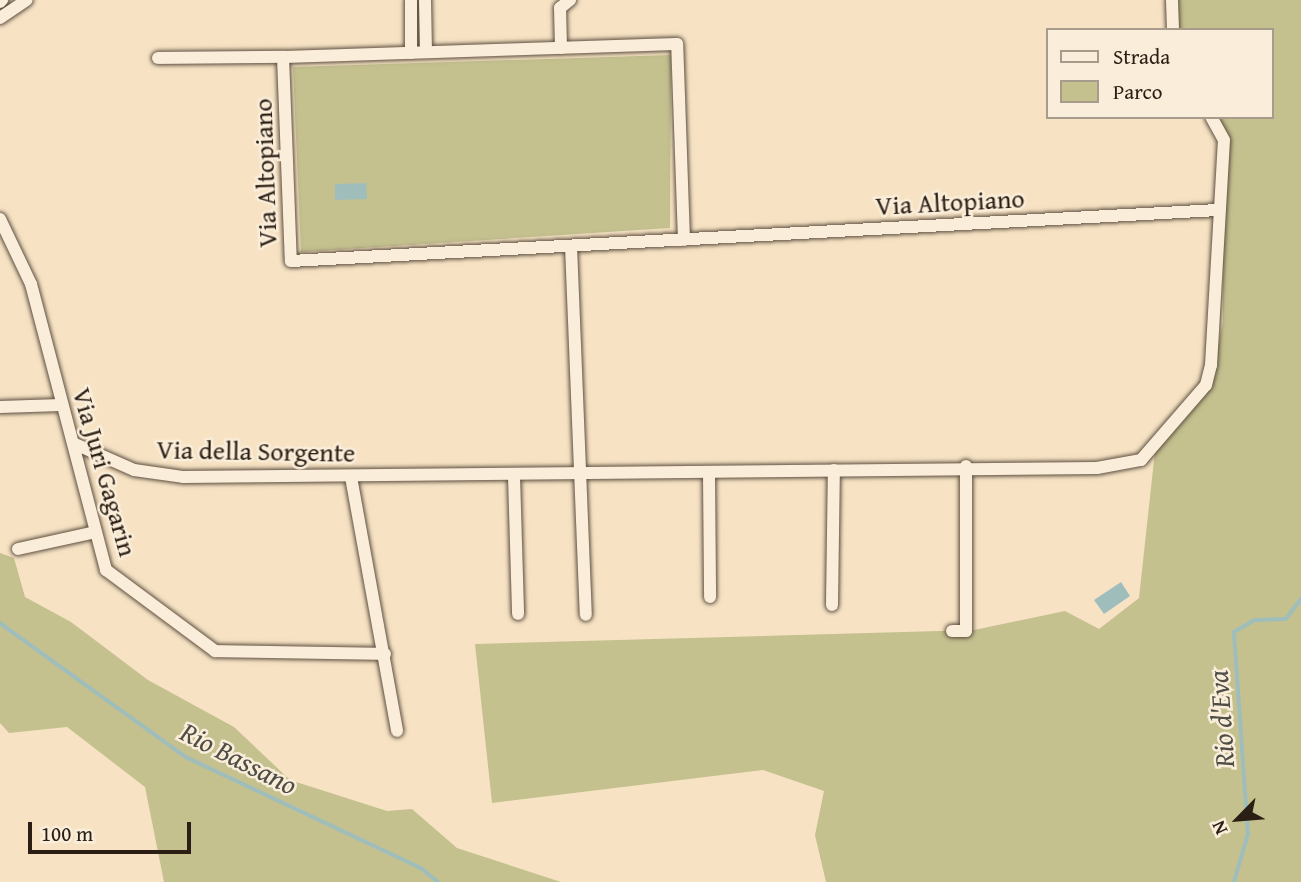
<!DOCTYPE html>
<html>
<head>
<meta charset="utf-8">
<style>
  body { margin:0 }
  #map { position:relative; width:1301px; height:882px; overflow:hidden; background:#f7e3c4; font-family:"Gentium Book Plus",serif }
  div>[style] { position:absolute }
  .green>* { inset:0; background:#c4c18f }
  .water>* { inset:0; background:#9fbdbb }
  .stream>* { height:3.5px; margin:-1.75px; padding:0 1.75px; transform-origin:1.75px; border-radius:1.75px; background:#9fbdbb }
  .roads { filter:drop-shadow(0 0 2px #5e5041) drop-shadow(0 0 2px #5e5041) }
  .minor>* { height:12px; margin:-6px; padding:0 6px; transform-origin:6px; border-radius:6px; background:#faedd9 }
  span { translate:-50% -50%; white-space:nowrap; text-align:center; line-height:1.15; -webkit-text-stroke:5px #faedd9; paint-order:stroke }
  .street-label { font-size:26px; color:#2b1f15 }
  .water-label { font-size:28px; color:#4e4e47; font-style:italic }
  .legend { position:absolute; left:1046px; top:28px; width:228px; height:91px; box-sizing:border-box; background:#faedd9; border:2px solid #a79b8b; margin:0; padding:9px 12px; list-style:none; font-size:21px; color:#2b1f15 }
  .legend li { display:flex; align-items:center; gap:14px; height:35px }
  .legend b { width:35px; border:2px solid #a79b8b }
  .north { position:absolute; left:1203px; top:784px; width:70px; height:70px; -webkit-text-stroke:5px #faedd9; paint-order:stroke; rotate:245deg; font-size:19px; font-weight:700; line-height:28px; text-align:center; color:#2b1f15 }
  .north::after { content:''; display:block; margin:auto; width:24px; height:32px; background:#2b1f15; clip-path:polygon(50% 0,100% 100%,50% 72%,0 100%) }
  .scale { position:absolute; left:28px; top:822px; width:163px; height:32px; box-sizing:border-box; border:4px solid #2b1f15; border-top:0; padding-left:9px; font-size:21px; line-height:24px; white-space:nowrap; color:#2b1f15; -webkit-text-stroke:5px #faedd9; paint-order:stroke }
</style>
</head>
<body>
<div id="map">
  <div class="green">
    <i style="clip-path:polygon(1177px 0,1301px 0,1301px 882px,826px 882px,815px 835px,824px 791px,763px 770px,492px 803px,475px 644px,974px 630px,1065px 611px,1099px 629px,1139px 598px,1155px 451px,1210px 384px,1223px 322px,1223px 133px,1214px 117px,1271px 117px,1271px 30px,1178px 30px)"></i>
    <i style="clip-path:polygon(671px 55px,670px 228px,301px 252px,293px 67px)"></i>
    <i style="clip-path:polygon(0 553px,14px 558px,25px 597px,71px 622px,148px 680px,234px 727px,290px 780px,387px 811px,412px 809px,457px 848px,561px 882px,164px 882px,145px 787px,67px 727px,9px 733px,0 723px)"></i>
  </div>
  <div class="water">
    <i style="clip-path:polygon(366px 183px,367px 199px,335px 200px,335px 184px)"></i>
    <i style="clip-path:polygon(1121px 582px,1130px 596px,1104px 614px,1094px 600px)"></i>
  </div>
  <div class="stream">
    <i style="left:0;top:623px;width:229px;rotate:35.8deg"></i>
    <i style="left:186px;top:757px;width:260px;rotate:25.3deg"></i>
    <i style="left:421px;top:868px;width:22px;rotate:39deg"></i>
    <i style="left:1234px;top:882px;width:50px;rotate:-73.7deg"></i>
    <i style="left:1248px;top:834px;width:202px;rotate:-94deg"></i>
    <i style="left:1234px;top:632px;width:24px;rotate:-30deg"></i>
    <i style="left:1255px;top:620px;width:31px;rotate:-2deg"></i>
    <i style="left:1286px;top:619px;width:25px;rotate:-53deg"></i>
  </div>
  <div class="roads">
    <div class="minor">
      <i style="left:411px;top:0;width:53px;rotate:90deg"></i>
      <i style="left:425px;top:0;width:52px;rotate:88.9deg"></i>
      <i style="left:1172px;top:0;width:30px;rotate:88deg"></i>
      <i style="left:0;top:2px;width:3px;rotate:-45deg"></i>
      <i style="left:0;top:18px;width:32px;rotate:-34deg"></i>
      <i style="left:561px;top:48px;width:40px;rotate:-91.4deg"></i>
      <i style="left:560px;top:8px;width:13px;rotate:-39deg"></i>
      <i style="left:158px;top:58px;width:125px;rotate:-0.5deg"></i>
      <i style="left:0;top:219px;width:72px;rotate:64.5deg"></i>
      <i style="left:31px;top:284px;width:296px;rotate:75.3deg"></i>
      <i style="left:106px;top:570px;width:136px;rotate:36.6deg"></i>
      <i style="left:215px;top:651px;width:170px;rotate:1deg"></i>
      <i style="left:684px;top:240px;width:196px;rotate:-92deg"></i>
      <i style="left:677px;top:44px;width:394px;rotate:178.1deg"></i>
      <i style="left:283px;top:57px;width:204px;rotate:87.8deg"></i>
      <i style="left:291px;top:261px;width:928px;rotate:-3.15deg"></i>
      <i style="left:571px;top:246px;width:369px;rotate:87.7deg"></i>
      <i style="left:0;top:407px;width:61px;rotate:-1.9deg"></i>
      <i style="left:75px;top:444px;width:64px;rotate:23.8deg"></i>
      <i style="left:134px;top:470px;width:49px;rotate:8.1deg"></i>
      <i style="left:183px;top:477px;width:914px;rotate:-0.56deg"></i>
      <i style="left:1097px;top:468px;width:45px;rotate:-10.3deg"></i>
      <i style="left:1141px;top:460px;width:99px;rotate:-49.1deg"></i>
      <i style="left:1206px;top:385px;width:21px;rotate:-76deg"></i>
      <i style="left:1211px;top:365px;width:225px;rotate:-86.7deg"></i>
      <i style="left:1224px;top:140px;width:26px;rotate:-119deg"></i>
      <i style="left:709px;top:473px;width:124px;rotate:89.5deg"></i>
      <i style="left:514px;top:476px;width:138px;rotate:88.3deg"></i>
      <i style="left:351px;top:477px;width:258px;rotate:79.7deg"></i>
      <i style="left:18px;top:549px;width:79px;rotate:-12.4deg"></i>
      <i style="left:832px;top:605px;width:135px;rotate:-89.2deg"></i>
      <i style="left:952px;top:631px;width:14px"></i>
      <i style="left:966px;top:631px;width:165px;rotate:-90deg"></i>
    </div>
  </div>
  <div class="street-label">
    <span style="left:265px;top:173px;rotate:-92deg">Via Altopiano</span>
    <span style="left:950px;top:202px;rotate:-3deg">Via Altopiano</span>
    <span style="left:256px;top:451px;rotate:1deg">Via della Sorgente</span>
    <span style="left:105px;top:472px;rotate:74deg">Via Juri Gagarin</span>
  </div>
  <div class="water-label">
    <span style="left:1221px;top:719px;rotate:-94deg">Rio d'Eva</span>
    <span style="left:239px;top:758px;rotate:27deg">Rio Bassano</span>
  </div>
  <ul class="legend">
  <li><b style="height:9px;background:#faedd9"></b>Strada</li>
  <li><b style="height:19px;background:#c4c18f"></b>Parco</li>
  </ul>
  <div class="north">N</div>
  <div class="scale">100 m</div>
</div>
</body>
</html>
